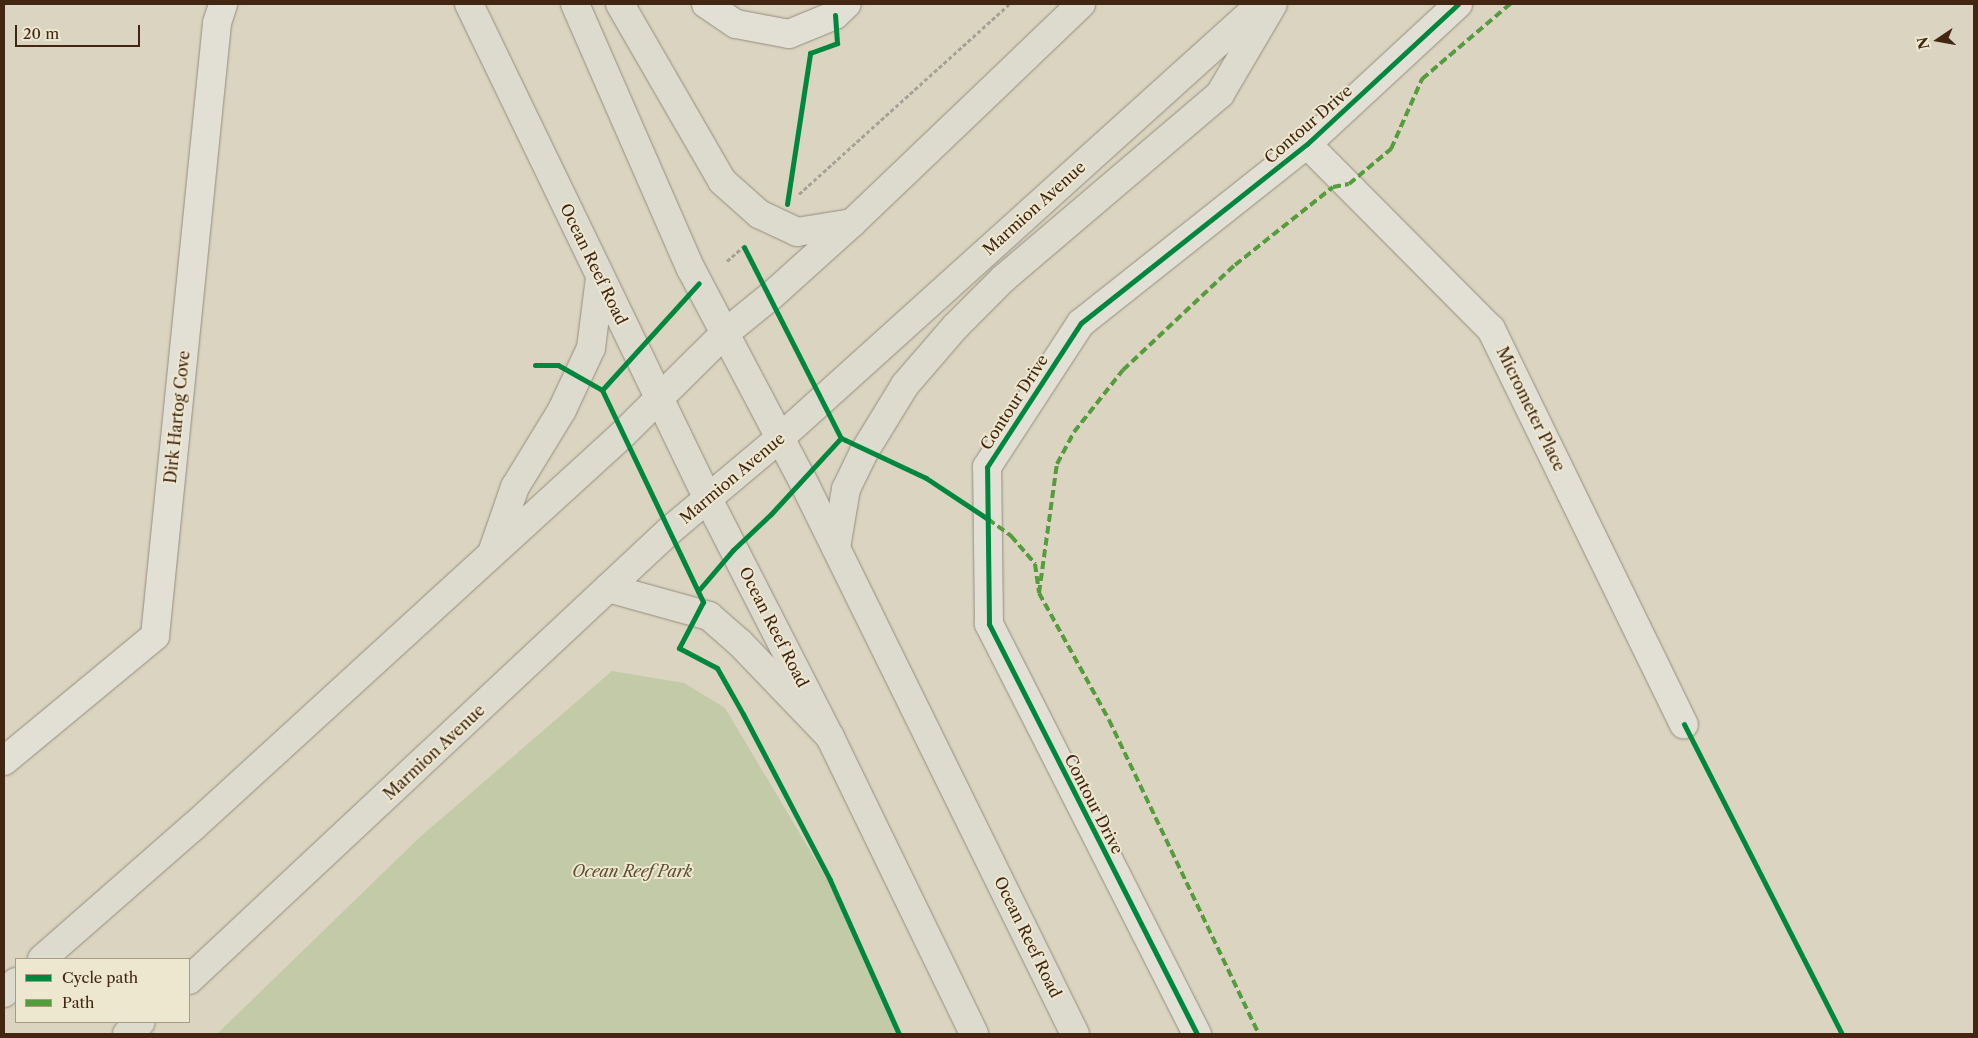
<!DOCTYPE html>
<html>
<head>
<meta charset="utf-8">
<style>
  body { margin:0 }
  #map { position:relative; width:1978px; height:1038px; overflow:hidden; background:#dad4c0; font-family:"Libre Caslon Text",serif }
  div>[style] { position:absolute }
  .green>* { inset:0; background:#c2caa7 }
  .path>* { height:3px; margin-top:-1.5px; transform-origin:0; background:repeating-linear-gradient(90deg,#a6a197 0 4px,transparent 0 6.5px) }
  .roads { filter:drop-shadow(0 0 1px #948d7f) drop-shadow(0 0 1px #948d7f) }
  .street>* { height:28px; margin:-14px; padding:0 14px; transform-origin:14px; border-radius:14px; background:#e2dfd5 }
  .primary>* { height:28px; margin:-14px; padding:0 14px; transform-origin:14px; border-radius:14px; background:#dddace }
  .highway>* { height:28px; margin:-14px; padding:0 14px; transform-origin:14px; border-radius:14px; background:#dddace }
  .quiet>* { height:4px; margin-top:-2px; transform-origin:0; background:repeating-linear-gradient(90deg,#549c3c 0 8px,transparent 0 12px) }
  .cycleway>* { height:5px; margin:-2.5px; padding:0 2.5px; transform-origin:2.5px; border-radius:2.5px; background:#00873e }
  span { translate:-50% -50%; white-space:nowrap; text-align:center; line-height:1.15; -webkit-text-stroke:4px #ede7d0; paint-order:stroke }
  .street-label { font-size:16px; color:#422612 }
  .park-label { font-size:16px; color:#5d4d32; font-style:italic }
  .frame { position:absolute; inset:0; border:5px solid #422612; pointer-events:none }
  .legend { position:absolute; left:15px; top:958px; width:175px; height:65px; box-sizing:border-box; background:#ede7d0; border:1px solid #a99a84; margin:0; padding:6px 9px; list-style:none; font-size:15px; color:#422612 }
  .legend li { display:flex; align-items:center; gap:10px; height:25px }
  .legend b { width:25px; border:1px solid #a99a84 }
  .north { position:absolute; left:1913px; top:15px; width:50px; height:50px; -webkit-text-stroke:4px #ede7d0; paint-order:stroke; rotate:258deg; font-size:14px; font-weight:700; line-height:20px; text-align:center; color:#422612 }
  .north::after { content:''; display:block; margin:auto; width:18px; height:22px; background:#422612; clip-path:polygon(50% 0,100% 100%,50% 72%,0 100%) }
  .scale { position:absolute; left:15px; top:25px; width:125px; height:22px; box-sizing:border-box; border:2px solid #422612; border-top:0; padding-left:6px; font-size:15px; line-height:18px; white-space:nowrap; color:#422612; -webkit-text-stroke:4px #ede7d0; paint-order:stroke }
</style>
</head>
<body>
<div id="map">
  <div class="green">
    <i style="clip-path:polygon(612px 671px,684px 683px,725px 708px,837px 896px,899px 1034px,217px 1034px,419px 838px)"></i>
  </div>
  <div class="path">
    <i style="left:799px;top:194px;width:283px;rotate:-42.1deg"></i>
    <i style="left:727px;top:261px;width:21px;rotate:-41deg"></i>
  </div>
  <div class="roads">
    <div class="street">
      <i style="left:706px;top:4px;width:36px;rotate:34deg"></i>
      <i style="left:736px;top:24px;width:54px;rotate:10.7deg"></i>
      <i style="left:789px;top:34px;width:50px;rotate:-22.4deg"></i>
      <i style="left:835px;top:15px;width:16px;rotate:-43deg"></i>
      <i style="left:1307px;top:144px;width:261px;rotate:45.2deg"></i>
      <i style="left:1491px;top:329px;width:440px;rotate:64deg"></i>
      <i style="left:4px;top:761px;width:196px;rotate:-39.6deg"></i>
      <i style="left:155px;top:636px;width:616px;rotate:-84.22deg"></i>
      <i style="left:217px;top:23px;width:20px;rotate:-72deg"></i>
      <i style="left:1197px;top:1034px;width:460px;rotate:-116.9deg"></i>
      <i style="left:989px;top:624px;width:157px;rotate:-90.7deg"></i>
      <i style="left:987px;top:467px;width:172px;rotate:-56.9deg"></i>
      <i style="left:1081px;top:323px;width:288px;rotate:-38.4deg"></i>
      <i style="left:1307px;top:144px;width:206px;rotate:-42.8deg"></i>
    </div>
    <div class="primary">
      <i style="left:469px;top:4px;width:547px;rotate:64.23deg"></i>
      <i style="left:707px;top:497px;width:270px;rotate:62.9deg"></i>
      <i style="left:830px;top:737px;width:330px;rotate:64.1deg"></i>
      <i style="left:575px;top:4px;width:289px;rotate:66.4deg"></i>
      <i style="left:691px;top:269px;width:240px;rotate:62.2deg"></i>
      <i style="left:803px;top:481px;width:616px;rotate:63.81deg"></i>
    </div>
    <div class="highway">
      <i style="left:620px;top:4px;width:204px;rotate:60deg"></i>
      <i style="left:722px;top:181px;width:50px;rotate:41.7deg"></i>
      <i style="left:759px;top:214px;width:42px;rotate:25.3deg"></i>
      <i style="left:797px;top:232px;width:56px;rotate:-9.3deg"></i>
      <i style="left:836px;top:548px;width:60px;rotate:-80.4deg"></i>
      <i style="left:846px;top:489px;width:41px;rotate:-64.1deg"></i>
      <i style="left:864px;top:452px;width:79px;rotate:-58.5deg"></i>
      <i style="left:905px;top:385px;width:77px;rotate:-49.2deg"></i>
      <i style="left:955px;top:327px;width:69px;rotate:-45deg"></i>
      <i style="left:1004px;top:278px;width:284px;rotate:-40.4deg"></i>
      <i style="left:1220px;top:94px;width:104px;rotate:-59.5deg"></i>
      <i style="left:493px;top:550px;width:67px;rotate:-70.8deg"></i>
      <i style="left:515px;top:487px;width:90px;rotate:-58.6deg"></i>
      <i style="left:562px;top:410px;width:68px;rotate:-64.9deg"></i>
      <i style="left:591px;top:348px;width:71px;rotate:-82.7deg"></i>
      <i style="left:608px;top:588px;width:105px;rotate:15.5deg"></i>
      <i style="left:709px;top:616px;width:41px;rotate:41.1deg"></i>
      <i style="left:740px;top:643px;width:130px;rotate:46.2deg"></i>
      <i style="left:42px;top:959px;width:201px;rotate:-41.2deg"></i>
      <i style="left:193px;top:827px;width:581px;rotate:-42.42deg"></i>
      <i style="left:622px;top:435px;width:144px;rotate:-44.7deg"></i>
      <i style="left:724px;top:334px;width:60px;rotate:-39deg"></i>
      <i style="left:771px;top:296px;width:109px;rotate:-42deg"></i>
      <i style="left:852px;top:223px;width:317px;rotate:-43.7deg"></i>
      <i style="left:189px;top:980px;width:657px;rotate:-43.09deg"></i>
      <i style="left:669px;top:531px;width:145px;rotate:-40deg"></i>
      <i style="left:780px;top:438px;width:648px;rotate:-42.06deg"></i>
      <i style="left:4px;top:993px;width:16px;rotate:-43deg"></i>
      <i style="left:127px;top:1034px;width:18px;rotate:-41deg"></i>
    </div>
  </div>
  <div class="quiet">
    <i style="left:988px;top:519px;width:29px;rotate:36deg"></i>
    <i style="left:1011px;top:536px;width:37px;rotate:49deg"></i>
    <i style="left:1035px;top:564px;width:29px;rotate:82deg"></i>
    <i style="left:1039px;top:593px;width:145px;rotate:61.1deg"></i>
    <i style="left:1109px;top:720px;width:348px;rotate:64.5deg"></i>
    <i style="left:1039px;top:593px;width:130px;rotate:-82.1deg"></i>
    <i style="left:1057px;top:464px;width:36px;rotate:-62deg"></i>
    <i style="left:1074px;top:432px;width:79px;rotate:-51.7deg"></i>
    <i style="left:1123px;top:370px;width:154px;rotate:-43.2deg"></i>
    <i style="left:1235px;top:265px;width:125px;rotate:-38.5deg"></i>
    <i style="left:1333px;top:187px;width:16px;rotate:-11deg"></i>
    <i style="left:1349px;top:184px;width:55px;rotate:-39.8deg"></i>
    <i style="left:1391px;top:149px;width:77px;rotate:-66.1deg"></i>
    <i style="left:1422px;top:79px;width:116px;rotate:-40.4deg"></i>
  </div>
  <div class="cycleway">
    <i style="left:787px;top:204px;width:153px;rotate:-81.3deg"></i>
    <i style="left:810px;top:53px;width:29px;rotate:-20deg"></i>
    <i style="left:837px;top:43px;width:28px;rotate:-94deg"></i>
    <i style="left:744px;top:247px;width:214px;rotate:63.1deg"></i>
    <i style="left:535px;top:365px;width:23px"></i>
    <i style="left:558px;top:365px;width:51px;rotate:29.6deg"></i>
    <i style="left:602px;top:390px;width:144px;rotate:-47.8deg"></i>
    <i style="left:602px;top:390px;width:235px;rotate:64.5deg"></i>
    <i style="left:703px;top:602px;width:52px;rotate:117.6deg"></i>
    <i style="left:679px;top:648px;width:43px;rotate:27.8deg"></i>
    <i style="left:717px;top:668px;width:53px;rotate:60.5deg"></i>
    <i style="left:743px;top:714px;width:187px;rotate:62.3deg"></i>
    <i style="left:830px;top:880px;width:169px;rotate:65.9deg"></i>
    <i style="left:698px;top:591px;width:54px;rotate:-49.5deg"></i>
    <i style="left:733px;top:550px;width:52px;rotate:-43.5deg"></i>
    <i style="left:771px;top:514px;width:103px;rotate:-47.4deg"></i>
    <i style="left:841px;top:438px;width:94px;rotate:25.2deg"></i>
    <i style="left:926px;top:478px;width:74px;rotate:33.5deg"></i>
    <i style="left:1684px;top:724px;width:348px;rotate:63deg"></i>
    <i style="left:1197px;top:1034px;width:460px;rotate:-116.9deg"></i>
    <i style="left:989px;top:624px;width:157px;rotate:-90.7deg"></i>
    <i style="left:987px;top:467px;width:172px;rotate:-56.9deg"></i>
    <i style="left:1081px;top:323px;width:288px;rotate:-38.4deg"></i>
    <i style="left:1307px;top:144px;width:206px;rotate:-42.8deg"></i>
  </div>
  <div class="street-label">
    <span style="left:1308px;top:124px;rotate:-41deg">Contour Drive</span>
    <span style="left:1034px;top:208px;rotate:-42deg">Marmion Avenue</span>
    <span style="left:594px;top:264px;rotate:64deg">Ocean Reef Road</span>
    <span style="left:1014px;top:402px;rotate:-57deg">Contour Drive</span>
    <span style="left:1531px;top:409px;rotate:64deg">Micrometer Place</span>
    <span style="left:177px;top:417px;rotate:-84deg">Dirk Hartog Cove</span>
    <span style="left:732px;top:478px;rotate:-40deg">Marmion Avenue</span>
    <span style="left:774px;top:627px;rotate:63deg">Ocean Reef Road</span>
    <span style="left:434px;top:752px;rotate:-43deg">Marmion Avenue</span>
    <span style="left:1094px;top:804px;rotate:63deg">Contour Drive</span>
    <span style="left:1028px;top:937px;rotate:64deg">Ocean Reef Road</span>
  </div>
  <div class="park-label">
    <span style="left:632px;top:871px">Ocean Reef Park</span>
  </div>
  <div class="frame"></div>
  <ul class="legend">
  <li><b style="height:6px;background:#00873e"></b>Cycle path</li>
  <li><b style="height:6px;background:#549c3c"></b>Path</li>
  </ul>
  <div class="north">N</div>
  <div class="scale">20 m</div>
</div>
</body>
</html>
